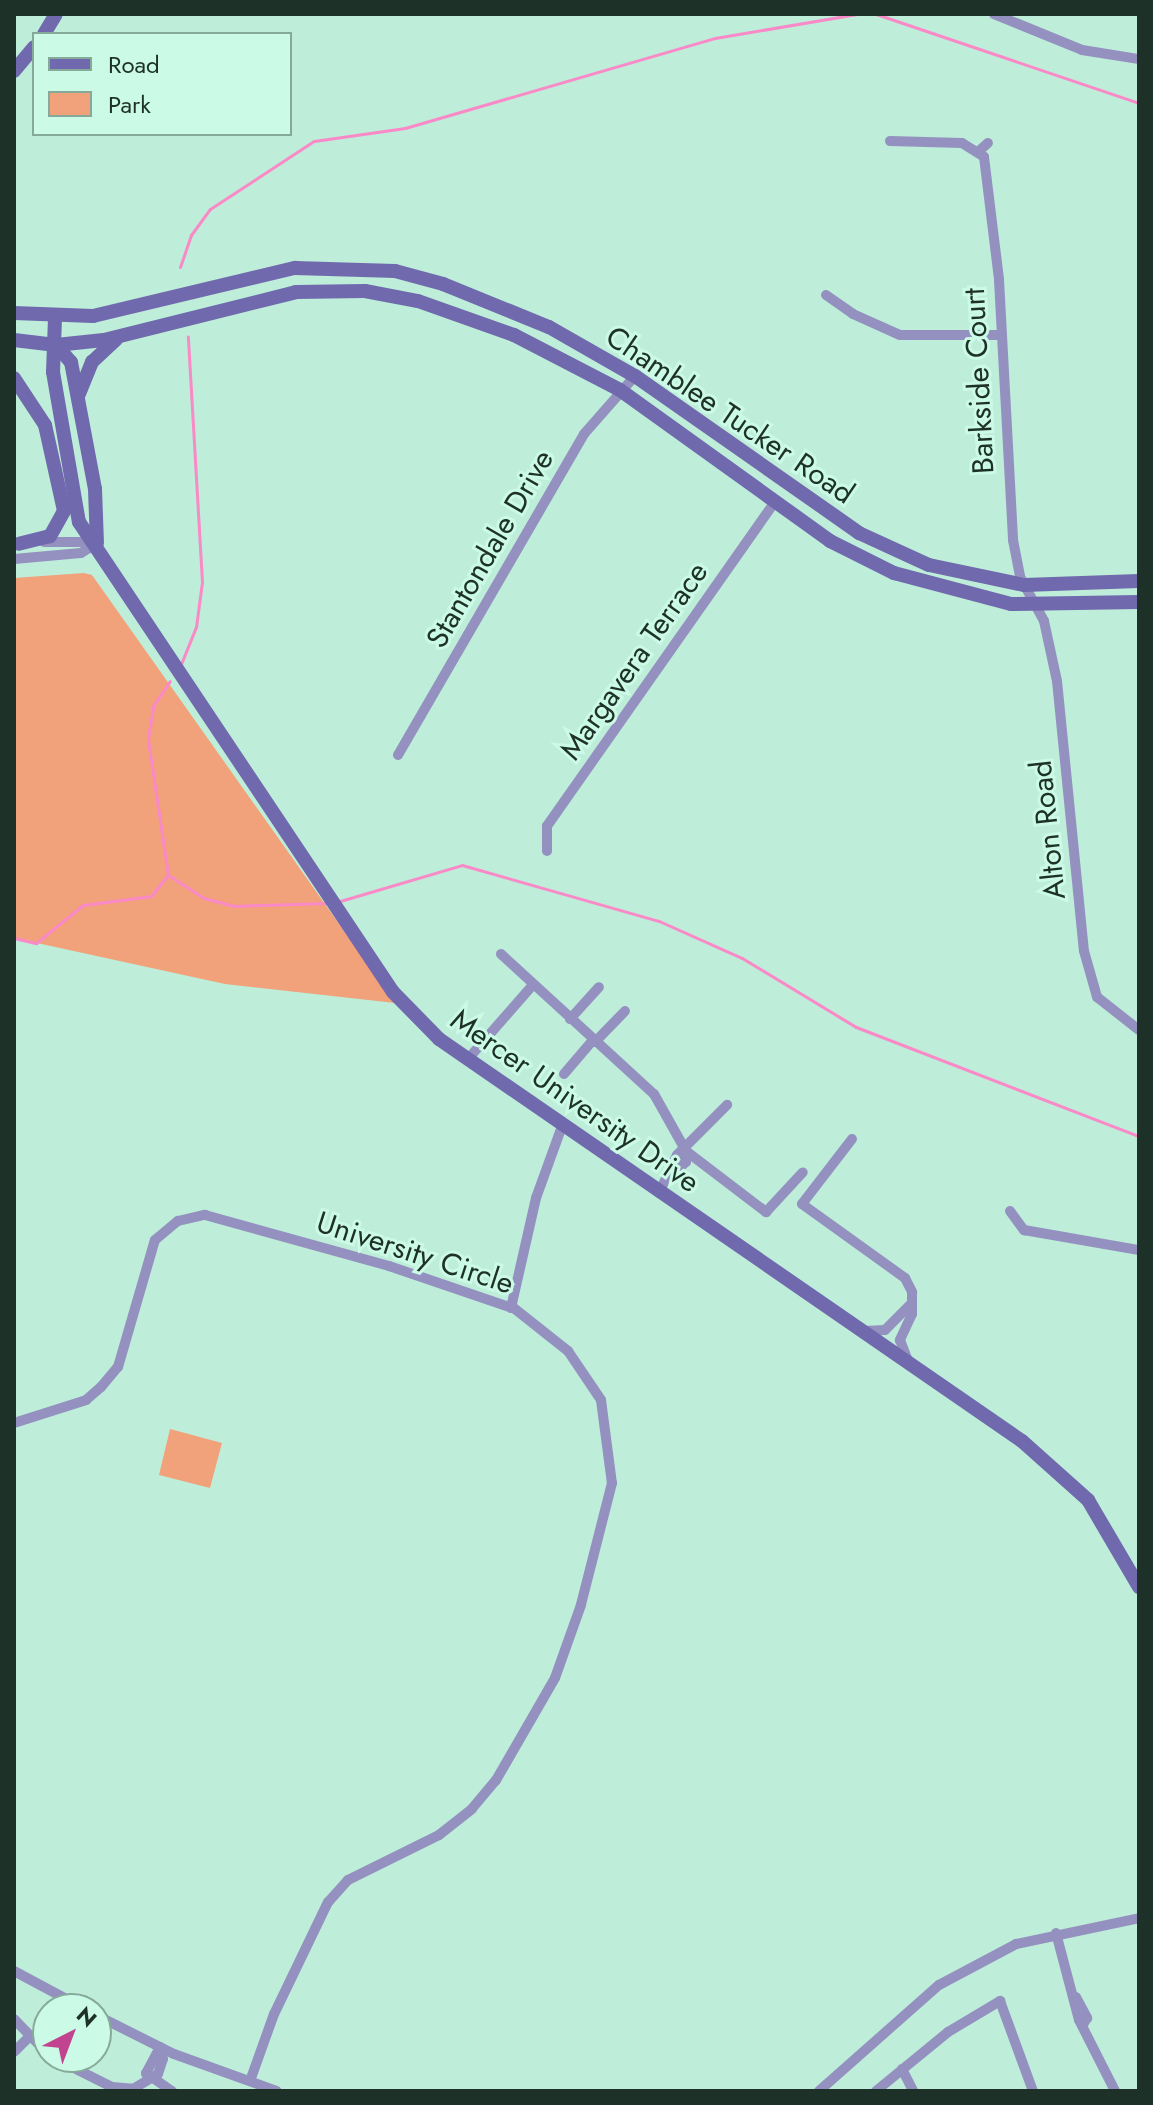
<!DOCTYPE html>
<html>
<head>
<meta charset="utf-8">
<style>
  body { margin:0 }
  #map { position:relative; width:1153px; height:2105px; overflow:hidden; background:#beedd9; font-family:Jost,sans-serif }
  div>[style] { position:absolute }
  .green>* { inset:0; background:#f1a27a }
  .stream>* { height:3px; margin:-1.5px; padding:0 1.5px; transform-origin:1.5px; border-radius:1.5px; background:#fa89c7 }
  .street>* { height:10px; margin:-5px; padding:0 5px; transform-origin:5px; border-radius:5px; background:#9491c0 }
  .secondary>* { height:14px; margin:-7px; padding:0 7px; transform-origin:7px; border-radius:7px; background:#7069ae }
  span { translate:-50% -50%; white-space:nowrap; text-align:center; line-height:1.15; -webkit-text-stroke:6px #cbfae6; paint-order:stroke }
  .street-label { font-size:30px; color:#1e3129 }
  .frame { position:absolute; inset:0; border:16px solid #1e3129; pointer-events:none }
  .legend { position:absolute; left:32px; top:32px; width:260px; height:104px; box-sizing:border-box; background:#cbfae6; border:2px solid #86aa9a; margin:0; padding:10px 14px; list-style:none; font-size:24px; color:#1e3129 }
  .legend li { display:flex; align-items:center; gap:16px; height:40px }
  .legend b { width:40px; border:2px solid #86aa9a }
  .north { position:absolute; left:32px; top:1993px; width:80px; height:80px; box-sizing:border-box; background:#cbfae6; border:2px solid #86aa9a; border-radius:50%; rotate:42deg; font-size:22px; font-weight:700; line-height:32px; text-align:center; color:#1e3129 }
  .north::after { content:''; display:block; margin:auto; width:28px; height:36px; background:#c2438f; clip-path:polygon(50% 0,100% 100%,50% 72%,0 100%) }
</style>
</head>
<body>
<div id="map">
  <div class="green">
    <i style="clip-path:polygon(84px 573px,92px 575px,395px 1003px,225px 984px,14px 938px,14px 578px)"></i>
    <i style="clip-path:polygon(170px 1429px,222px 1443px,210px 1488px,159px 1475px)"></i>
  </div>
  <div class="stream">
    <i style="left:876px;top:14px;width:278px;rotate:18.7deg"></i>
    <i style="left:180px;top:267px;width:34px;rotate:-71deg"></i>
    <i style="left:191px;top:235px;width:32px;rotate:-54deg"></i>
    <i style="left:210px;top:209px;width:124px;rotate:-33.2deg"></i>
    <i style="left:314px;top:141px;width:92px;rotate:-8.1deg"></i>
    <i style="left:405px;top:128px;width:323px;rotate:-16.2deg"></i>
    <i style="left:715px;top:38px;width:144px;rotate:-9.6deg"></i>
    <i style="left:181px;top:664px;width:40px;rotate:-68deg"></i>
    <i style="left:196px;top:627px;width:45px;rotate:-82.4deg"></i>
    <i style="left:202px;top:582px;width:246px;rotate:-93.3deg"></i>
    <i style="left:168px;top:875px;width:43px;rotate:32.6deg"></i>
    <i style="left:204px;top:898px;width:30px;rotate:15deg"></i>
    <i style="left:233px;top:906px;width:95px;rotate:-1.8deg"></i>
    <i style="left:340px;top:901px;width:127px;rotate:-16.4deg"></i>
    <i style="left:462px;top:865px;width:205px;rotate:15.9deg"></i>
    <i style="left:659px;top:921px;width:91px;rotate:24deg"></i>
    <i style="left:742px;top:958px;width:133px;rotate:31.2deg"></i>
    <i style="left:856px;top:1027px;width:303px;rotate:21.1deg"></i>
    <i style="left:14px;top:938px;width:23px;rotate:13deg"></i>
    <i style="left:36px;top:943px;width:60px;rotate:-39deg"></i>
    <i style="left:83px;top:905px;width:69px;rotate:-7.5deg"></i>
    <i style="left:151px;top:896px;width:27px;rotate:-51deg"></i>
    <i style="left:168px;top:875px;width:137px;rotate:-98.4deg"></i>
    <i style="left:148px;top:739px;width:33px;rotate:-81deg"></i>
    <i style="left:153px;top:706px;width:30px;rotate:-56deg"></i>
  </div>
  <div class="street">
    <i style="left:994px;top:14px;width:95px;rotate:22.2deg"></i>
    <i style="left:1082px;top:50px;width:58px;rotate:9deg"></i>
    <i style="left:890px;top:141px;width:72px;rotate:1.6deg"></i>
    <i style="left:962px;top:143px;width:26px;rotate:32deg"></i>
    <i style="left:984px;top:157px;width:124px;rotate:83deg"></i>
    <i style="left:999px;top:280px;width:260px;rotate:86.9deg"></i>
    <i style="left:1013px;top:540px;width:38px;rotate:79deg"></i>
    <i style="left:1020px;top:577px;width:50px;rotate:61.4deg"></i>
    <i style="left:1044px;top:621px;width:61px;rotate:77.8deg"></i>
    <i style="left:1057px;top:681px;width:271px;rotate:84.3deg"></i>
    <i style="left:1084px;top:951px;width:48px;rotate:74.2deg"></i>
    <i style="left:1097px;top:997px;width:53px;rotate:38.2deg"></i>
    <i style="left:979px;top:151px;width:12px;rotate:-42deg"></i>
    <i style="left:826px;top:295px;width:33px;rotate:35deg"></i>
    <i style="left:853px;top:314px;width:51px;rotate:24.1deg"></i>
    <i style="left:900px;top:335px;width:101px"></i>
    <i style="left:44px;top:542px;width:51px"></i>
    <i style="left:14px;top:559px;width:67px;rotate:-5.1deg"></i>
    <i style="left:81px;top:553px;width:19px;rotate:-32deg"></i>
    <i style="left:398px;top:755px;width:371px;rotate:-59.9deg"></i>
    <i style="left:584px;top:434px;width:77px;rotate:-48.7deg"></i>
    <i style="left:547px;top:851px;width:25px;rotate:-90deg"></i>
    <i style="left:547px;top:826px;width:396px;rotate:-54.9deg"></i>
    <i style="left:501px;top:954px;width:207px;rotate:42.5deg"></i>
    <i style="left:654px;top:1094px;width:65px;rotate:60.7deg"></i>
    <i style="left:686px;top:1151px;width:101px;rotate:37.3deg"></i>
    <i style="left:766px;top:1212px;width:54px;rotate:-47.2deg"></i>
    <i style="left:570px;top:1019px;width:43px;rotate:-47.8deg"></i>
    <i style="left:595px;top:1042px;width:43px;rotate:-45.9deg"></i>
    <i style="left:468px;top:1059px;width:97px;rotate:-48.8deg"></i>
    <i style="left:564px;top:1074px;width:45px;rotate:-49.5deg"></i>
    <i style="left:852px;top:1139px;width:82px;rotate:127.6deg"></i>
    <i style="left:802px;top:1204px;width:127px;rotate:35.7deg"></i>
    <i style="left:905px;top:1278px;width:16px;rotate:63deg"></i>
    <i style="left:912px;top:1292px;width:22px;rotate:90deg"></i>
    <i style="left:912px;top:1314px;width:29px;rotate:115deg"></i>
    <i style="left:900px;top:1340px;width:22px;rotate:69deg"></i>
    <i style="left:668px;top:1178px;width:24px;rotate:-42deg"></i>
    <i style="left:686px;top:1162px;width:11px;rotate:-90deg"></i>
    <i style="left:659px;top:1193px;width:42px;rotate:-64.7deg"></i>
    <i style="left:677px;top:1155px;width:71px;rotate:-45deg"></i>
    <i style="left:1010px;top:1211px;width:24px;rotate:54deg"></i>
    <i style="left:1024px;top:1230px;width:117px;rotate:9.9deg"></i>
    <i style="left:511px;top:1308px;width:113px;rotate:-77.2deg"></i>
    <i style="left:536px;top:1198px;width:77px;rotate:-70.1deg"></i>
    <i style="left:865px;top:1331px;width:20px;rotate:-3deg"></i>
    <i style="left:885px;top:1330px;width:37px;rotate:-45deg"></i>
    <i style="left:14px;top:1423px;width:76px;rotate:-17.7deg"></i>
    <i style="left:86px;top:1400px;width:20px;rotate:-41deg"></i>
    <i style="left:101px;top:1387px;width:26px;rotate:-50deg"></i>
    <i style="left:118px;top:1367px;width:132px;rotate:-73.8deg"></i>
    <i style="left:155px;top:1240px;width:30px;rotate:-40deg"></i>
    <i style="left:178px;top:1221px;width:28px;rotate:-13deg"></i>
    <i style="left:205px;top:1215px;width:191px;rotate:15.5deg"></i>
    <i style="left:389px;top:1266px;width:133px;rotate:18.8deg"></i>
    <i style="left:515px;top:1309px;width:68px;rotate:38.4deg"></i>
    <i style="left:568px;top:1351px;width:59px;rotate:56deg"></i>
    <i style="left:601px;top:1400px;width:84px;rotate:82.5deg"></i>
    <i style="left:612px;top:1483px;width:126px;rotate:104.3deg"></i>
    <i style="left:581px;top:1605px;width:77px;rotate:109.6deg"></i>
    <i style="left:555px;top:1678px;width:118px;rotate:120deg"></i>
    <i style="left:496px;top:1780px;width:38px;rotate:130deg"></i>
    <i style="left:472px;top:1809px;width:42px;rotate:141.8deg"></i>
    <i style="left:439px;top:1835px;width:102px;rotate:153.7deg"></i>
    <i style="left:348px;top:1880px;width:30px;rotate:132deg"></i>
    <i style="left:328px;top:1902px;width:124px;rotate:115.7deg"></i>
    <i style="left:274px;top:2014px;width:71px;rotate:109.7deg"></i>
    <i style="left:1056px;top:1933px;width:90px;rotate:75.2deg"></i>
    <i style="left:1079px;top:2020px;width:80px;rotate:63.1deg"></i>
    <i style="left:14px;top:1971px;width:81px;rotate:28.2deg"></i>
    <i style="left:1076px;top:1997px;width:24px;rotate:62deg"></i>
    <i style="left:1087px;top:2018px;width:6px;rotate:121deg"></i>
    <i style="left:96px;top:2015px;width:87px;rotate:26.6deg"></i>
    <i style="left:174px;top:2054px;width:109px;rotate:19.8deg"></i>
    <i style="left:14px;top:2019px;width:49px;rotate:45.8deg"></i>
    <i style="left:160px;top:2047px;width:30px;rotate:118deg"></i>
    <i style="left:146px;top:2073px;width:32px;rotate:35deg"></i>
    <i style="left:14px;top:2052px;width:21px;rotate:-45deg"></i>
    <i style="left:52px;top:2057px;width:67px;rotate:26.6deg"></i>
    <i style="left:112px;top:2087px;width:21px;rotate:5deg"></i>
    <i style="left:133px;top:2089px;width:29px;rotate:-31deg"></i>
    <i style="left:158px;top:2074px;width:16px;rotate:-72deg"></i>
    <i style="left:163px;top:2059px;width:12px;rotate:-104deg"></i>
    <i style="left:902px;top:2069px;width:25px;rotate:63deg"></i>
    <i style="left:819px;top:2091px;width:160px;rotate:-41.5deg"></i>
    <i style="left:939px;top:1985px;width:87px;rotate:-28deg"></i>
    <i style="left:1016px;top:1944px;width:126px;rotate:-11.9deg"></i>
    <i style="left:876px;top:2091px;width:93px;rotate:-39.3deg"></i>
    <i style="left:948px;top:2032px;width:61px;rotate:-30.8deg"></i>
    <i style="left:1000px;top:2001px;width:96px;rotate:69.9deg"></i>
  </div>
  <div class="secondary">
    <i style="left:44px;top:34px;width:23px;rotate:-59deg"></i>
    <i style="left:14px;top:71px;width:31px;rotate:-50deg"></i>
    <i style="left:14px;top:313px;width:79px;rotate:2.2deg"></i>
    <i style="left:93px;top:316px;width:208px;rotate:-13.4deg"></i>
    <i style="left:295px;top:268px;width:100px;rotate:1.7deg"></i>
    <i style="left:395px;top:271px;width:50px;rotate:15.2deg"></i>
    <i style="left:443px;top:284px;width:114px;rotate:22.1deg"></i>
    <i style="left:549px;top:327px;width:99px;rotate:29.7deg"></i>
    <i style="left:635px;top:376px;width:274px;rotate:35deg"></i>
    <i style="left:859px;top:533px;width:77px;rotate:24.6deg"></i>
    <i style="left:929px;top:565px;width:97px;rotate:11.9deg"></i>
    <i style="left:1024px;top:585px;width:115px;rotate:-2deg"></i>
    <i style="left:55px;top:318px;width:54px;rotate:92.1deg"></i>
    <i style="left:53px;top:372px;width:152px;rotate:80.2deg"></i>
    <i style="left:79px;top:522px;width:565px;rotate:56.25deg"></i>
    <i style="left:393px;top:992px;width:66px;rotate:45.6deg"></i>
    <i style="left:439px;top:1039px;width:708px;rotate:34.59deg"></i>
    <i style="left:1022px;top:1441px;width:89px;rotate:41.8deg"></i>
    <i style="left:1088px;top:1500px;width:101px;rotate:59.6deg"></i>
    <i style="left:14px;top:340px;width:42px;rotate:6.8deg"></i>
    <i style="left:56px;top:345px;width:48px;rotate:-5.9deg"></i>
    <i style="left:104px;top:340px;width:198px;rotate:-14deg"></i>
    <i style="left:296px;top:292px;width:69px;rotate:-0.8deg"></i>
    <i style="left:365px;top:291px;width:54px;rotate:10.7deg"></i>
    <i style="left:418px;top:301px;width:102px;rotate:19.5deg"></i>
    <i style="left:514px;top:335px;width:119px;rotate:27.4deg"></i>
    <i style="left:620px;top:390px;width:259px;rotate:35.7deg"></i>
    <i style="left:830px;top:541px;width:72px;rotate:26.6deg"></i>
    <i style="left:894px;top:573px;width:121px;rotate:14.8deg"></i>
    <i style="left:1011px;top:604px;width:128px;rotate:-0.9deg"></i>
    <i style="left:56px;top:345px;width:23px;rotate:49deg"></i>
    <i style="left:71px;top:362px;width:129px;rotate:79.3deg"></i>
    <i style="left:95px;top:489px;width:54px;rotate:87.9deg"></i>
    <i style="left:14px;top:378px;width:56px;rotate:56.6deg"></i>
    <i style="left:45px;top:425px;width:88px;rotate:77.5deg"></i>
    <i style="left:64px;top:511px;width:29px;rotate:119deg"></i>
    <i style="left:50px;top:536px;width:32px;rotate:166deg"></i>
    <i style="left:79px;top:394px;width:35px;rotate:-68deg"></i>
    <i style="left:92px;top:362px;width:33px;rotate:-43deg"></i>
  </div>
  <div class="street-label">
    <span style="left:979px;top:381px;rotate:-93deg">Barkside Court</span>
    <span style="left:730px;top:415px;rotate:34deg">Chamblee Tucker Road</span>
    <span style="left:490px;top:549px;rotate:-60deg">Stantondale Drive</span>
    <span style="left:634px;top:661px;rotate:-55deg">Margavera Terrace</span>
    <span style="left:1048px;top:830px;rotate:-96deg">Alton Road</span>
    <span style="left:575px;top:1101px;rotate:35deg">Mercer University Drive</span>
    <span style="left:415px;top:1253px;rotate:18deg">University Circle</span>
  </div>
  <div class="frame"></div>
  <ul class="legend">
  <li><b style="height:10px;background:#7069ae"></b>Road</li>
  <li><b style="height:22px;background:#f1a27a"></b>Park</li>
  </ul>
  <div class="north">N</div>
</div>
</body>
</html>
